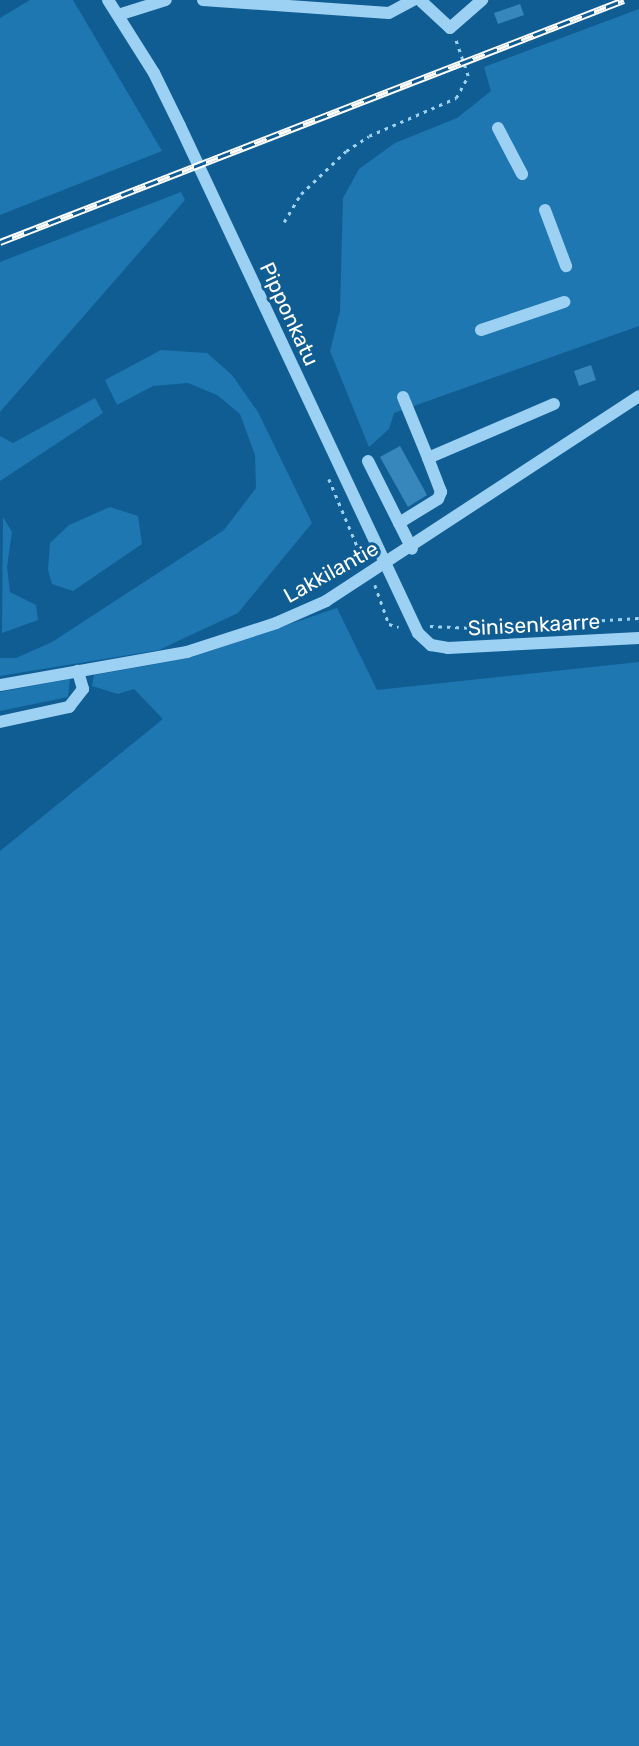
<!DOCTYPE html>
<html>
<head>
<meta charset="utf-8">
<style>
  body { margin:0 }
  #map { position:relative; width:639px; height:1746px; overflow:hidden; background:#105d93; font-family:Rubik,sans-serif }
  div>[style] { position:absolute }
  .green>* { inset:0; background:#1e77b1 }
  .building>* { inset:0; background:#3887bc }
  .path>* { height:2.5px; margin-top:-1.25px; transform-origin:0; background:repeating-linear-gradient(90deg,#9cd1f4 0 3.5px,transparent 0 8.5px) }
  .minor>* { height:12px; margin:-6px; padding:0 6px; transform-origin:6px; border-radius:6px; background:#9cd1f4 }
  .rail>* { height:7px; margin-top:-3.5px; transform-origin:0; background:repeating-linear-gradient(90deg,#105d93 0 13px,#fff 0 26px); box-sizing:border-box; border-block:2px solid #fff }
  span { translate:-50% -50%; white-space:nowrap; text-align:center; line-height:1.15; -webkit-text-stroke:6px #105d93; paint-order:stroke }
  .street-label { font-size:21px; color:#fff }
</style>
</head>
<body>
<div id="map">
  <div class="green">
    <i style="clip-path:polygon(30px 0,73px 0,162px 151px,0 215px,0 18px)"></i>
    <i style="clip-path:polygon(639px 9px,639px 326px,394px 413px,389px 429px,369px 447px,330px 351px,340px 311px,343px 198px,359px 169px,395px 143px,457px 118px,491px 91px,484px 67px)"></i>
    <i style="clip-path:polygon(181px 192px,185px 200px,0 412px,0 262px)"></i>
    <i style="clip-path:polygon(161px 350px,207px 353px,232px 375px,258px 412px,312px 523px,238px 613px,159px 650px,0 676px,0 658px,16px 658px,52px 642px,224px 530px,256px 488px,255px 455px,240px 414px,217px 395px,188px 383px,153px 386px,117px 405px,105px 380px)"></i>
    <i style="clip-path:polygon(95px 398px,103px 413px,0 481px,0 436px,13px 443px)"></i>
    <i style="clip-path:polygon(110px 507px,138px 516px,142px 544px,73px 591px,52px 584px,48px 570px,50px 543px,69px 525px)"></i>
    <i style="clip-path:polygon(3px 517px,12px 532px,7px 567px,10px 592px,36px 605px,38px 620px,2px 633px)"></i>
    <i style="clip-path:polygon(337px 608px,377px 690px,639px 662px,639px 1746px,0 1746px,0 851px,163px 719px,134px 689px,118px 694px,92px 686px,94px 675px,190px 658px)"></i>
    <i style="clip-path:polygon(70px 679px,68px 697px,0 711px,0 692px)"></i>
  </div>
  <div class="building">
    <i style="clip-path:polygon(520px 4px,524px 15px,498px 24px,494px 13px)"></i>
    <i style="clip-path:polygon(591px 365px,596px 380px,579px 386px,574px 371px)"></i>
    <i style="clip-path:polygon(400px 446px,427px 495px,408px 507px,380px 457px)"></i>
  </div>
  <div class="path">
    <i style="left:284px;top:222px;width:33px;rotate:-59deg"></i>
    <i style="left:301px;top:194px;width:62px;rotate:-43.7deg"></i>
    <i style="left:346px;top:151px;width:27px;rotate:-33deg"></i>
    <i style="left:369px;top:136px;width:95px;rotate:-23.6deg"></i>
    <i style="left:456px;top:98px;width:25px;rotate:-61deg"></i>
    <i style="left:468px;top:76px;width:40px;rotate:-108.9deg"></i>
    <i style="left:329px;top:479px;width:88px;rotate:67.2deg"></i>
    <i style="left:375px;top:585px;width:41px;rotate:70.3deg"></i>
    <i style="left:389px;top:624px;width:10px;rotate:17deg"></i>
    <i style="left:430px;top:626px;width:44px;rotate:2.6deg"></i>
    <i style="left:474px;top:628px;width:165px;rotate:-3.5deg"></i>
  </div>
  <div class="minor">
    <i style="left:108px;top:0;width:86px;rotate:57.8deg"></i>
    <i style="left:154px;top:73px;width:59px;rotate:63.9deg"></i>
    <i style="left:180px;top:126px;width:560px;rotate:64.85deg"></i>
    <i style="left:418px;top:633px;width:18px;rotate:43deg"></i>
    <i style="left:431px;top:645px;width:17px;rotate:10deg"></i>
    <i style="left:448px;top:648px;width:191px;rotate:-3deg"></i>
    <i style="left:203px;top:0;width:186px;rotate:4deg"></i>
    <i style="left:389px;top:13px;width:27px;rotate:-28deg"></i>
    <i style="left:420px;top:0;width:41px;rotate:43deg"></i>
    <i style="left:450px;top:28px;width:43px;rotate:-41.2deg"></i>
    <i style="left:118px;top:15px;width:50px;rotate:-17.4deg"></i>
    <i style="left:498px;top:128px;width:52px;rotate:62.4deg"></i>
    <i style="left:545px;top:210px;width:60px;rotate:69.4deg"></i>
    <i style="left:481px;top:330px;width:88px;rotate:-18.6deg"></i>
    <i style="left:403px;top:397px;width:66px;rotate:67.7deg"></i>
    <i style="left:368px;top:461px;width:98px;rotate:63.4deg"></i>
    <i style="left:399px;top:523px;width:46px;rotate:-31.6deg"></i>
    <i style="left:438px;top:499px;width:8px;rotate:-67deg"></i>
    <i style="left:441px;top:492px;width:36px;rotate:-111deg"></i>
    <i style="left:428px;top:458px;width:137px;rotate:-23.2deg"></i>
    <i style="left:0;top:685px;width:190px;rotate:-10deg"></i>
    <i style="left:187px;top:652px;width:94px;rotate:-18deg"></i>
    <i style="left:276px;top:623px;width:55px;rotate:-23.7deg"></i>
    <i style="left:326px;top:601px;width:374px;rotate:-33.2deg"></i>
    <i style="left:0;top:722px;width:71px;rotate:-12.3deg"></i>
    <i style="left:69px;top:707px;width:23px;rotate:-52deg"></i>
    <i style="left:83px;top:689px;width:19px;rotate:-106deg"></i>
  </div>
  <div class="rail">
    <i style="left:0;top:242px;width:669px;rotate:-21.2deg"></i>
  </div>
  <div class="street-label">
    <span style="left:289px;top:314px;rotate:65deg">Pipponkatu</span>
    <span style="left:331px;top:572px;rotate:-29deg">Lakkilantie</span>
    <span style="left:534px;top:625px;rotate:-3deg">Sinisenkaarre</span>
  </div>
</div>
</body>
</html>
